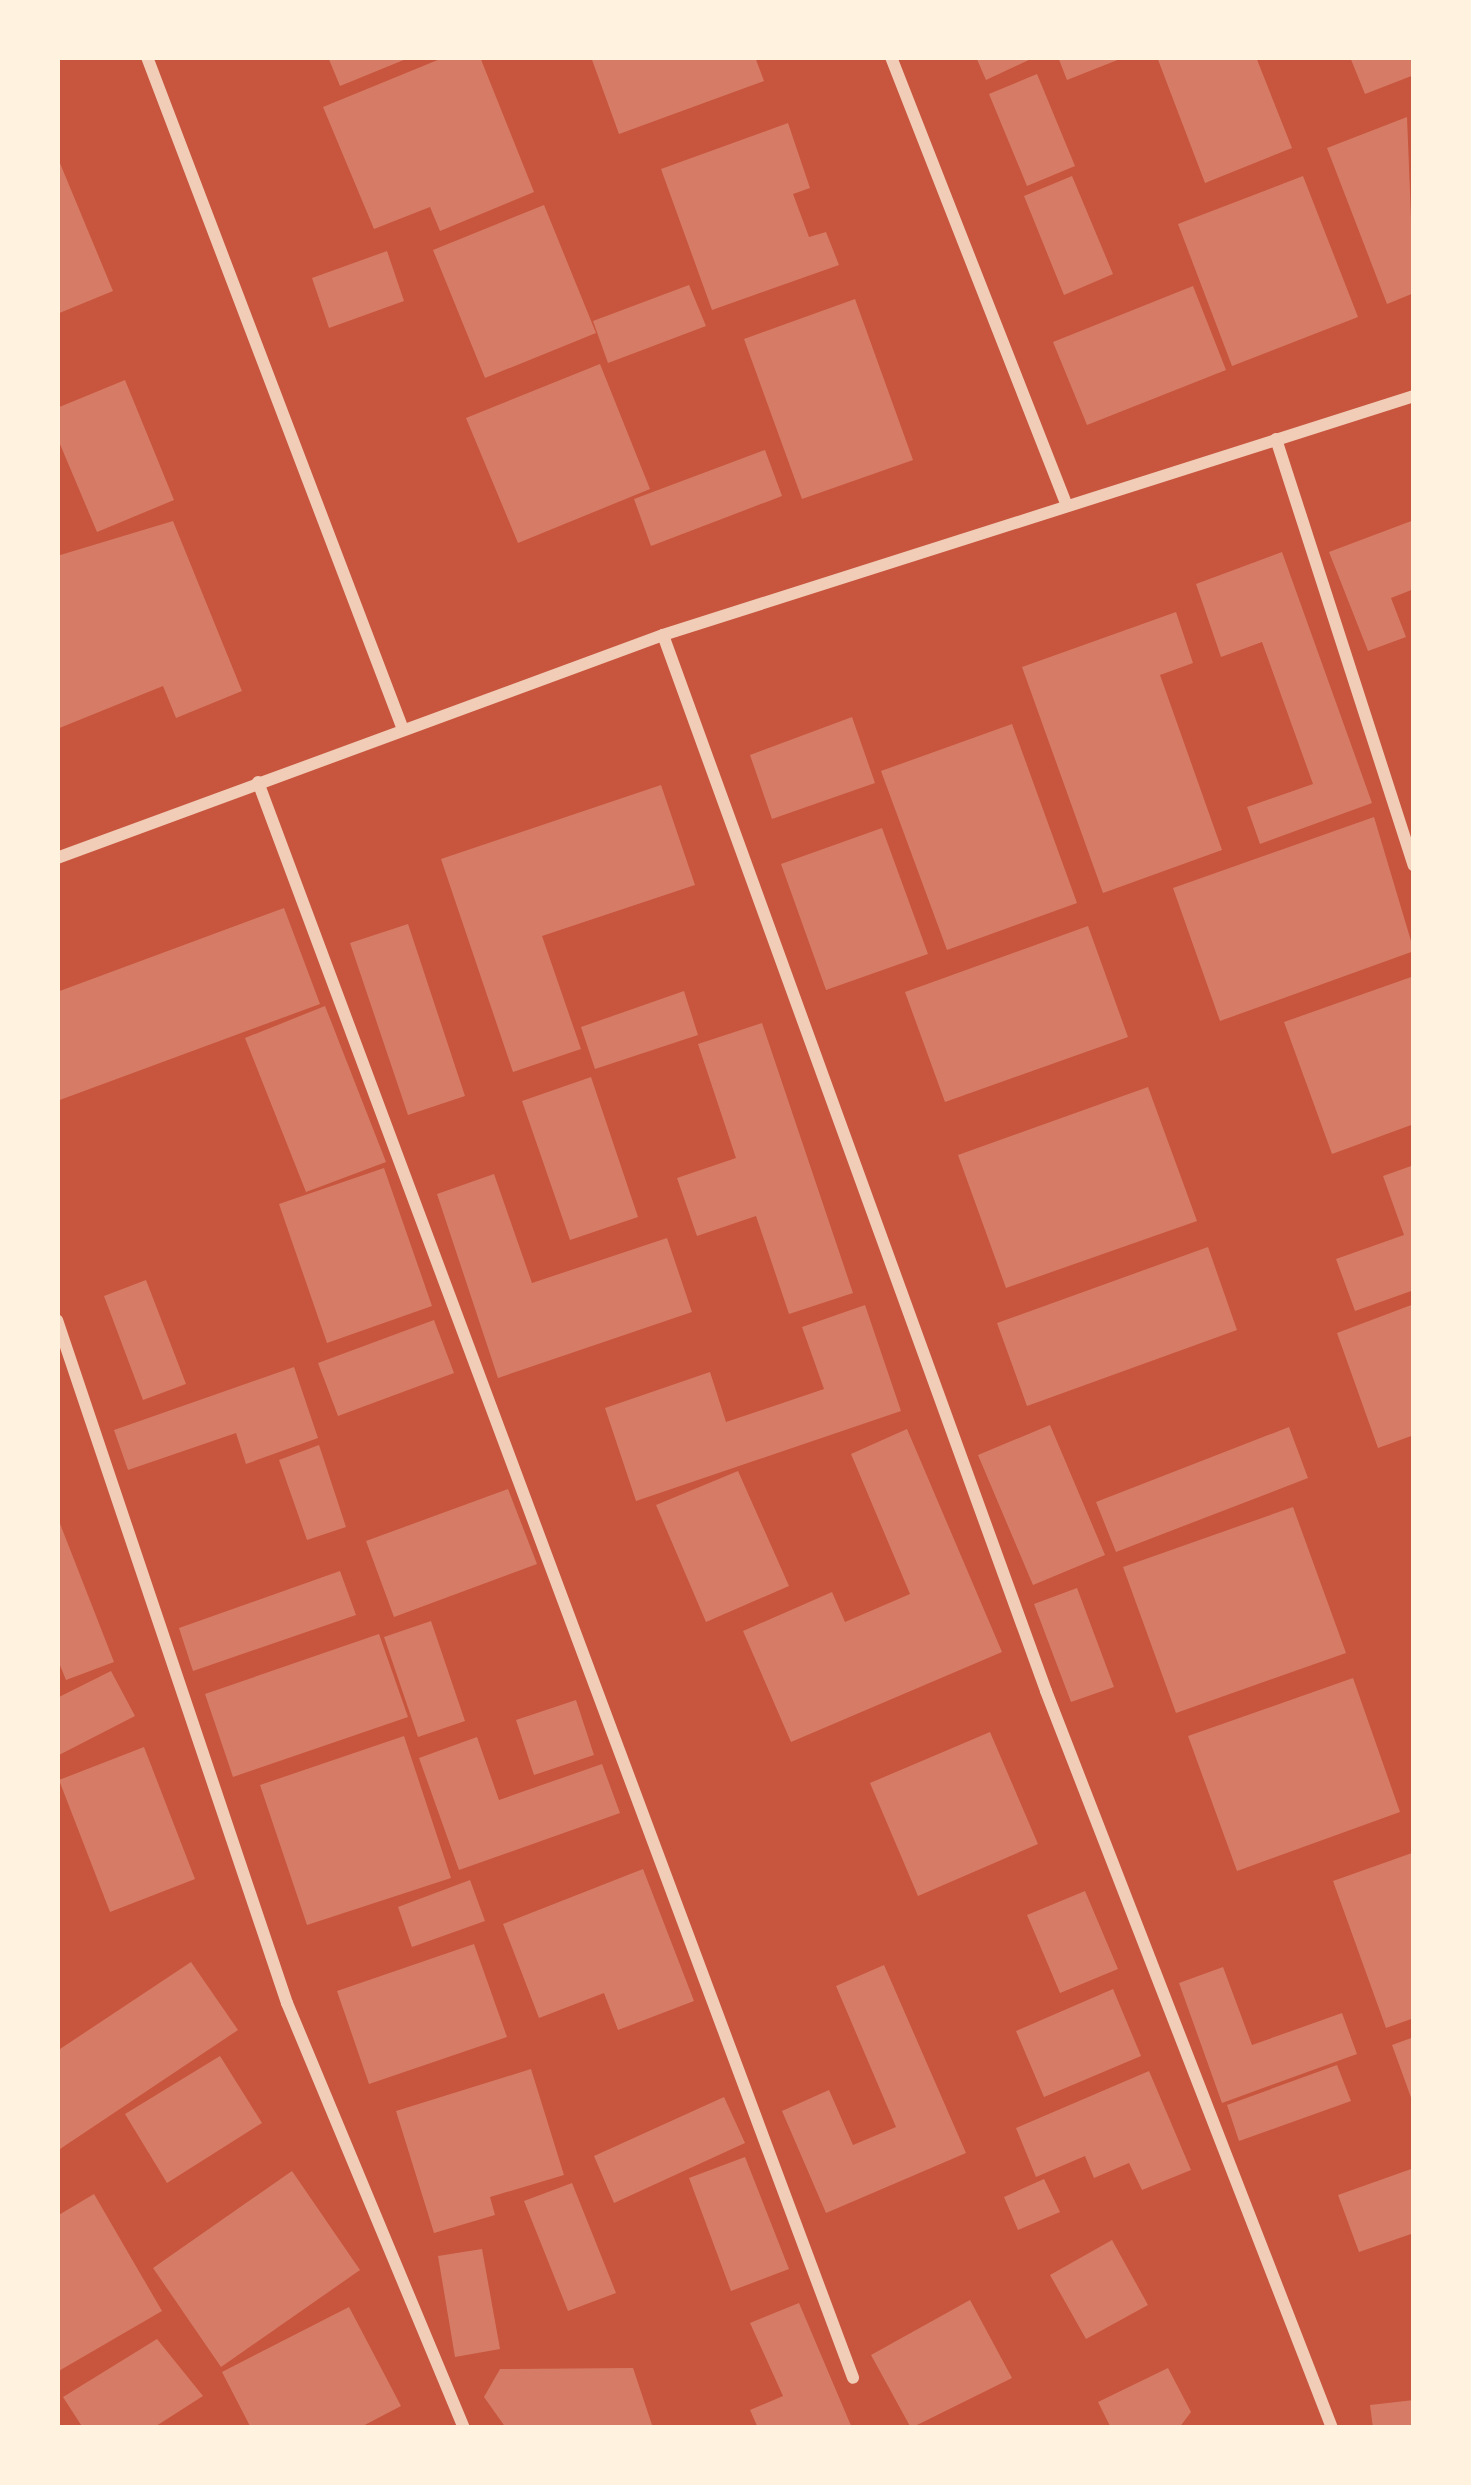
<!DOCTYPE html>
<html>
<head>
<meta charset="utf-8">
<style>
  body { margin:0 }
  #map { position:relative; width:1471px; height:2485px; overflow:hidden; background:#c8553d; font-family:Lato,sans-serif }
  div>[style] { position:absolute }
  .building>* { inset:0; background:#d67c66 }
  .minor>* { height:12px; margin:-6px; padding:0 6px; transform-origin:6px; border-radius:6px; background:#f1ccb7 }
  span { translate:-50% -50%; white-space:nowrap; text-align:center; line-height:1.15; -webkit-text-stroke:12px #fff3e0; paint-order:stroke }
  .frame { position:absolute; inset:0; border:60px solid #fff3e0; pointer-events:none }
</style>
</head>
<body>
<div id="map">
  <div class="building">
    <i style="clip-path:polygon(328px 57px,411px 57px,340px 86px)"></i>
    <i style="clip-path:polygon(445px 57px,480px 57px,534px 192px,440px 231px,430px 207px,374px 229px,323px 107px)"></i>
    <i style="clip-path:polygon(591px 57px,755px 57px,764px 81px,619px 134px)"></i>
    <i style="clip-path:polygon(976px 57px,1035px 57px,986px 80px)"></i>
    <i style="clip-path:polygon(1058px 57px,1125px 57px,1067px 80px)"></i>
    <i style="clip-path:polygon(1157px 57px,1256px 57px,1292px 148px,1205px 183px)"></i>
    <i style="clip-path:polygon(1350px 57px,1414px 57px,1414px 75px,1365px 94px)"></i>
    <i style="clip-path:polygon(1037px 74px,1075px 166px,1027px 186px,989px 94px)"></i>
    <i style="clip-path:polygon(1407px 117px,1414px 293px,1387px 304px,1327px 148px)"></i>
    <i style="clip-path:polygon(788px 123px,810px 188px,793px 194px,809px 237px,826px 232px,839px 265px,712px 310px,661px 169px)"></i>
    <i style="clip-path:polygon(57px 156px,113px 291px,57px 314px)"></i>
    <i style="clip-path:polygon(1072px 176px,1113px 274px,1064px 295px,1024px 196px)"></i>
    <i style="clip-path:polygon(1303px 176px,1358px 317px,1232px 366px,1178px 224px)"></i>
    <i style="clip-path:polygon(544px 205px,596px 333px,485px 378px,433px 250px)"></i>
    <i style="clip-path:polygon(387px 251px,404px 301px,329px 328px,312px 278px)"></i>
    <i style="clip-path:polygon(689px 285px,706px 326px,608px 363px,593px 321px)"></i>
    <i style="clip-path:polygon(1193px 286px,1226px 370px,1087px 425px,1053px 342px)"></i>
    <i style="clip-path:polygon(855px 299px,913px 460px,802px 499px,744px 339px)"></i>
    <i style="clip-path:polygon(600px 364px,650px 489px,518px 543px,466px 418px)"></i>
    <i style="clip-path:polygon(125px 380px,174px 500px,97px 532px,57px 437px,57px 408px)"></i>
    <i style="clip-path:polygon(765px 450px,782px 496px,651px 546px,634px 499px)"></i>
    <i style="clip-path:polygon(1414px 520px,1414px 589px,1391px 598px,1406px 637px,1368px 651px,1329px 552px)"></i>
    <i style="clip-path:polygon(173px 521px,242px 691px,176px 718px,163px 686px,57px 729px,57px 556px)"></i>
    <i style="clip-path:polygon(1282px 552px,1372px 803px,1260px 844px,1247px 807px,1313px 784px,1262px 642px,1221px 657px,1196px 584px)"></i>
    <i style="clip-path:polygon(1176px 612px,1193px 663px,1160px 675px,1222px 850px,1103px 893px,1022px 667px)"></i>
    <i style="clip-path:polygon(852px 717px,875px 783px,772px 819px,750px 755px)"></i>
    <i style="clip-path:polygon(1012px 724px,1077px 903px,947px 950px,881px 771px)"></i>
    <i style="clip-path:polygon(661px 785px,695px 885px,542px 936px,581px 1049px,513px 1072px,441px 859px)"></i>
    <i style="clip-path:polygon(1374px 817px,1414px 951px,1220px 1021px,1173px 888px)"></i>
    <i style="clip-path:polygon(882px 828px,928px 954px,826px 990px,781px 864px)"></i>
    <i style="clip-path:polygon(284px 908px,320px 1004px,57px 1101px,57px 992px)"></i>
    <i style="clip-path:polygon(408px 924px,465px 1096px,408px 1115px,350px 943px)"></i>
    <i style="clip-path:polygon(1088px 926px,1128px 1037px,945px 1102px,905px 992px)"></i>
    <i style="clip-path:polygon(1414px 976px,1414px 1124px,1332px 1154px,1284px 1022px)"></i>
    <i style="clip-path:polygon(684px 991px,698px 1035px,595px 1069px,581px 1027px)"></i>
    <i style="clip-path:polygon(325px 1006px,386px 1162px,306px 1192px,245px 1038px)"></i>
    <i style="clip-path:polygon(762px 1023px,853px 1293px,789px 1314px,756px 1216px,697px 1236px,677px 1178px,736px 1158px,698px 1044px)"></i>
    <i style="clip-path:polygon(591px 1077px,638px 1217px,570px 1240px,522px 1101px)"></i>
    <i style="clip-path:polygon(1148px 1087px,1197px 1221px,1006px 1288px,958px 1155px)"></i>
    <i style="clip-path:polygon(1414px 1165px,1414px 1290px,1355px 1311px,1336px 1259px,1404px 1235px,1383px 1176px)"></i>
    <i style="clip-path:polygon(384px 1168px,432px 1306px,327px 1343px,279px 1204px)"></i>
    <i style="clip-path:polygon(494px 1174px,532px 1283px,667px 1238px,692px 1312px,498px 1378px,437px 1194px)"></i>
    <i style="clip-path:polygon(1208px 1247px,1237px 1330px,1027px 1406px,997px 1323px)"></i>
    <i style="clip-path:polygon(146px 1280px,186px 1384px,143px 1400px,104px 1296px)"></i>
    <i style="clip-path:polygon(1414px 1304px,1414px 1435px,1378px 1448px,1337px 1333px)"></i>
    <i style="clip-path:polygon(865px 1305px,901px 1411px,636px 1501px,605px 1408px,710px 1372px,726px 1422px,824px 1389px,802px 1327px)"></i>
    <i style="clip-path:polygon(434px 1320px,454px 1373px,338px 1416px,318px 1363px)"></i>
    <i style="clip-path:polygon(294px 1367px,318px 1438px,246px 1464px,236px 1433px,128px 1470px,114px 1430px)"></i>
    <i style="clip-path:polygon(1050px 1425px,1105px 1555px,1033px 1585px,978px 1455px)"></i>
    <i style="clip-path:polygon(1289px 1427px,1308px 1478px,1116px 1552px,1096px 1502px)"></i>
    <i style="clip-path:polygon(907px 1429px,1002px 1652px,791px 1742px,743px 1631px,832px 1592px,845px 1622px,910px 1594px,851px 1454px)"></i>
    <i style="clip-path:polygon(319px 1445px,346px 1527px,307px 1540px,279px 1460px)"></i>
    <i style="clip-path:polygon(738px 1471px,789px 1586px,706px 1622px,656px 1505px)"></i>
    <i style="clip-path:polygon(508px 1489px,537px 1564px,394px 1617px,366px 1541px)"></i>
    <i style="clip-path:polygon(1293px 1507px,1346px 1653px,1176px 1713px,1123px 1567px)"></i>
    <i style="clip-path:polygon(57px 1516px,114px 1662px,66px 1680px,57px 1658px)"></i>
    <i style="clip-path:polygon(340px 1571px,356px 1615px,193px 1671px,179px 1628px)"></i>
    <i style="clip-path:polygon(1077px 1588px,1114px 1687px,1071px 1702px,1034px 1604px)"></i>
    <i style="clip-path:polygon(431px 1621px,465px 1721px,418px 1737px,384px 1637px)"></i>
    <i style="clip-path:polygon(379px 1634px,408px 1717px,233px 1777px,205px 1694px)"></i>
    <i style="clip-path:polygon(111px 1671px,135px 1716px,57px 1756px,57px 1698px)"></i>
    <i style="clip-path:polygon(1353px 1678px,1400px 1812px,1237px 1871px,1188px 1736px)"></i>
    <i style="clip-path:polygon(576px 1700px,594px 1755px,534px 1775px,516px 1720px)"></i>
    <i style="clip-path:polygon(990px 1732px,1038px 1844px,918px 1896px,870px 1783px)"></i>
    <i style="clip-path:polygon(404px 1736px,451px 1878px,307px 1925px,260px 1785px)"></i>
    <i style="clip-path:polygon(477px 1737px,499px 1800px,602px 1764px,620px 1813px,459px 1870px,419px 1758px)"></i>
    <i style="clip-path:polygon(144px 1747px,195px 1879px,110px 1912px,59px 1780px)"></i>
    <i style="clip-path:polygon(1412px 1853px,1414px 2018px,1386px 2028px,1333px 1881px)"></i>
    <i style="clip-path:polygon(643px 1869px,694px 2001px,618px 2030px,604px 1993px,539px 2018px,503px 1924px)"></i>
    <i style="clip-path:polygon(470px 1880px,485px 1921px,412px 1947px,398px 1907px)"></i>
    <i style="clip-path:polygon(1085px 1891px,1118px 1969px,1060px 1993px,1027px 1915px)"></i>
    <i style="clip-path:polygon(474px 1944px,507px 2037px,369px 2084px,337px 1991px)"></i>
    <i style="clip-path:polygon(191px 1962px,238px 2030px,57px 2151px,57px 2051px)"></i>
    <i style="clip-path:polygon(884px 1965px,966px 2153px,826px 2213px,782px 2111px,829px 2090px,853px 2145px,896px 2127px,836px 1986px)"></i>
    <i style="clip-path:polygon(1223px 1967px,1252px 2045px,1342px 2013px,1357px 2054px,1222px 2103px,1179px 1983px)"></i>
    <i style="clip-path:polygon(1113px 1989px,1141px 2056px,1044px 2097px,1016px 2031px)"></i>
    <i style="clip-path:polygon(1414px 2037px,1414px 2103px,1413px 2103px,1392px 2045px)"></i>
    <i style="clip-path:polygon(220px 2056px,262px 2123px,167px 2183px,125px 2114px)"></i>
    <i style="clip-path:polygon(1337px 2065px,1351px 2101px,1239px 2141px,1227px 2105px)"></i>
    <i style="clip-path:polygon(531px 2069px,564px 2175px,490px 2197px,495px 2215px,434px 2233px,396px 2111px)"></i>
    <i style="clip-path:polygon(1149px 2071px,1191px 2170px,1142px 2190px,1129px 2163px,1094px 2178px,1085px 2156px,1036px 2177px,1016px 2128px)"></i>
    <i style="clip-path:polygon(724px 2097px,745px 2143px,614px 2203px,594px 2156px)"></i>
    <i style="clip-path:polygon(745px 2157px,789px 2269px,731px 2291px,689px 2178px)"></i>
    <i style="clip-path:polygon(1414px 2168px,1414px 2233px,1359px 2252px,1338px 2195px)"></i>
    <i style="clip-path:polygon(292px 2171px,360px 2270px,221px 2367px,153px 2268px)"></i>
    <i style="clip-path:polygon(1044px 2179px,1060px 2212px,1018px 2230px,1004px 2197px)"></i>
    <i style="clip-path:polygon(572px 2183px,616px 2293px,568px 2311px,524px 2201px)"></i>
    <i style="clip-path:polygon(94px 2194px,162px 2311px,57px 2372px,57px 2216px)"></i>
    <i style="clip-path:polygon(1112px 2240px,1148px 2305px,1086px 2339px,1050px 2275px)"></i>
    <i style="clip-path:polygon(482px 2249px,500px 2349px,455px 2357px,438px 2256px)"></i>
    <i style="clip-path:polygon(970px 2300px,1012px 2378px,911px 2428px,871px 2355px)"></i>
    <i style="clip-path:polygon(799px 2303px,852px 2428px,758px 2428px,750px 2410px,783px 2396px,750px 2323px)"></i>
    <i style="clip-path:polygon(349px 2307px,401px 2406px,359px 2428px,251px 2428px,222px 2372px)"></i>
    <i style="clip-path:polygon(157px 2339px,203px 2396px,153px 2428px,83px 2428px,63px 2397px)"></i>
    <i style="clip-path:polygon(633px 2368px,653px 2428px,506px 2428px,484px 2397px,500px 2369px)"></i>
    <i style="clip-path:polygon(1168px 2368px,1191px 2412px,1179px 2428px,1111px 2428px,1098px 2402px)"></i>
    <i style="clip-path:polygon(1414px 2400px,1414px 2428px,1373px 2428px,1370px 2405px)"></i>
  </div>
  <div class="minor">
    <i style="left:147px;top:57px;width:717px;rotate:69.16deg"></i>
    <i style="left:891px;top:57px;width:476px;rotate:68.6deg"></i>
    <i style="left:1276px;top:439px;width:448px;rotate:72.1deg"></i>
    <i style="left:663px;top:635px;width:1123px;rotate:70.06deg"></i>
    <i style="left:1046px;top:1691px;width:791px;rotate:68.79deg"></i>
    <i style="left:258px;top:782px;width:1703px;rotate:69.55deg"></i>
    <i style="left:57px;top:858px;width:646px;rotate:-20.2deg"></i>
    <i style="left:663px;top:635px;width:788px;rotate:-17.65deg"></i>
    <i style="left:57px;top:1320px;width:721px;rotate:71.39deg"></i>
    <i style="left:287px;top:2003px;width:460px;rotate:67.4deg"></i>
  </div>
  <div class="frame"></div>
</div>
</body>
</html>
